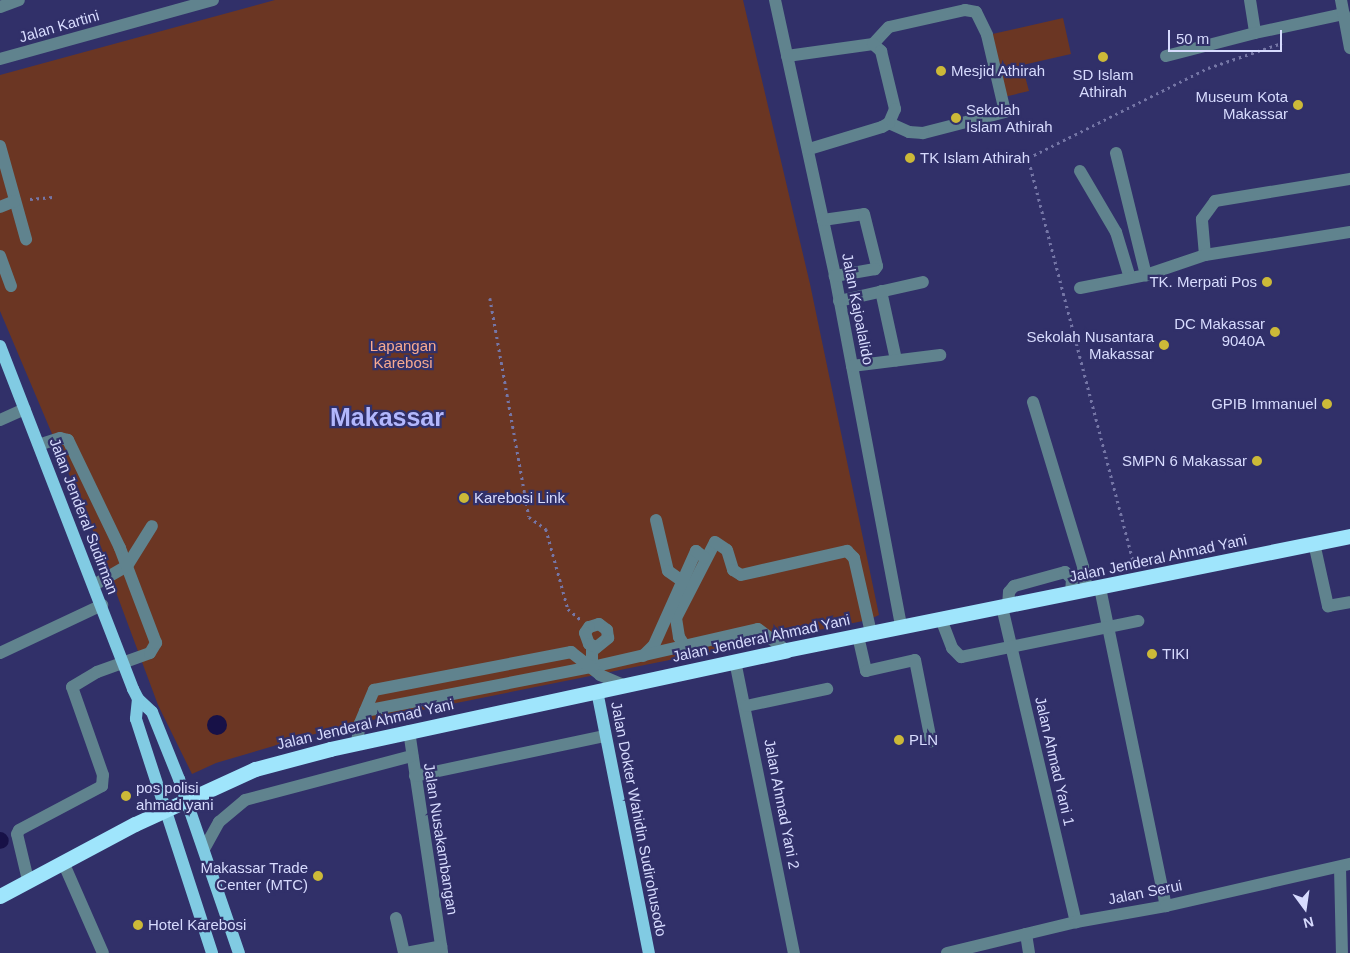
<!DOCTYPE html>
<html>
<head>
<meta charset="utf-8">
<style>
  body { margin:0 }
  #map { position:relative; width:1350px; height:953px; overflow:hidden; background:#313069; font-family:Arial,sans-serif }
  div>[style] { position:absolute }
  .green>* { inset:0; background:#6b3623 }
  .water>* { inset:0; background:#171147 }
  .round { border-radius:50% }
  .canal>* { height:16px; margin:-8px; padding:0 8px; transform-origin:8px; border-radius:8px; background:#171147 }
  .path>* { height:2.5px; margin-top:-1.25px; transform-origin:0; background:repeating-linear-gradient(90deg,#7576a6 0 2.5px,transparent 0 6.5px) }
  .minor>* { height:12px; margin:-6px; padding:0 6px; transform-origin:6px; border-radius:6px; background:#60838e }
  .major>* { height:12px; margin:-6px; padding:0 6px; transform-origin:6px; border-radius:6px; background:#81cbe3 }
  .highway>* { height:15px; margin:-7.5px; padding:0 7.5px; transform-origin:7.5px; border-radius:7.5px; background:#9fe5fc }
  .dots>* { width:14px; height:14px; translate:-50% -50%; box-sizing:border-box; border:2px solid #313069; border-radius:50% }
  span { translate:-50% -50%; white-space:nowrap; text-align:center; line-height:1.15; -webkit-text-stroke:4.5px #313069; paint-order:stroke }
  .street-label { font-size:15px; color:#d7dbfe }
  .poi-label { font-size:15px; color:#d7dbfe }
  .left { translate:0 -50%; text-align:left }
  .right { translate:-100% -50%; text-align:right }
  .park-label { font-size:15px; color:#f8aa8f }
  .town-label { font-size:25px; color:#b2b7fc; font-weight:700 }
  .north { position:absolute; left:1280px; top:883px; width:50px; height:50px; -webkit-text-stroke:4px #313069; paint-order:stroke; rotate:166deg; font-size:14px; font-weight:700; line-height:20px; text-align:center; color:#d7dbfe }
  .north::after { content:''; display:block; margin:auto; width:18px; height:22px; background:#d7dbfe; clip-path:polygon(50% 0,100% 100%,50% 72%,0 100%) }
  .scale { position:absolute; left:1168px; top:30px; width:114px; height:22px; box-sizing:border-box; border:2px solid #d7dbfe; border-top:0; padding-left:6px; font-size:15px; line-height:18px; white-space:nowrap; color:#d7dbfe; -webkit-text-stroke:4px #313069; paint-order:stroke }
</style>
</head>
<body>
<div id="map">
  <div class="green">
    <i style="clip-path:polygon(275px 0,743px 0,810px 284px,879px 615px,868px 620px,342px 726px,216px 763px,192px 774px,158px 705px,94px 533px,0 311px,0 75px)"></i>
    <i style="clip-path:polygon(1063px 18px,1071px 54px,996px 71px,988px 35px)"></i>
    <i style="clip-path:polygon(1023px 69px,1029px 91px,1004px 97px,999px 74px)"></i>
  </div>
  <div class="water">
    <i class="round" style="left:207px;top:715px;width:20px;height:20px"></i>
  </div>
  <div class="canal">
    <i style="left:0;top:840px;width:1px;rotate:45deg"></i>
  </div>
  <div class="path">
    <i style="left:30px;top:199px;width:23px;rotate:-5deg"></i>
    <i style="left:490px;top:298px;width:222px;rotate:79.9deg"></i>
    <i style="left:529px;top:517px;width:21px;rotate:35deg"></i>
    <i style="left:546px;top:529px;width:83px;rotate:74.6deg"></i>
    <i style="left:568px;top:609px;width:16px;rotate:40deg"></i>
    <i style="left:1134px;top:566px;width:422px;rotate:-104.6deg"></i>
    <i style="left:1028px;top:158px;width:201px;rotate:-26.6deg"></i>
    <i style="left:1208px;top:68px;width:78px;rotate:-18.7deg"></i>
  </div>
  <div class="minor">
    <i style="left:775px;top:0;width:282px;rotate:77.7deg"></i>
    <i style="left:835px;top:276px;width:356px;rotate:79.3deg"></i>
    <i style="left:1250px;top:0;width:33px;rotate:81deg"></i>
    <i style="left:1255px;top:33px;width:91px;rotate:-12.1deg"></i>
    <i style="left:1341px;top:0;width:49px;rotate:79.4deg"></i>
    <i style="left:0;top:7px;width:20px;rotate:-20deg"></i>
    <i style="left:873px;top:44px;width:23px;rotate:-47deg"></i>
    <i style="left:889px;top:27px;width:78px;rotate:-12.6deg"></i>
    <i style="left:965px;top:10px;width:11px;rotate:10deg"></i>
    <i style="left:976px;top:12px;width:25px;rotate:64deg"></i>
    <i style="left:987px;top:35px;width:79px;rotate:76.8deg"></i>
    <i style="left:1005px;top:112px;width:85px;rotate:165.6deg"></i>
    <i style="left:923px;top:133px;width:14px;rotate:-176deg"></i>
    <i style="left:909px;top:132px;width:22px;rotate:-156deg"></i>
    <i style="left:787px;top:56px;width:87px;rotate:-7.9deg"></i>
    <i style="left:873px;top:44px;width:11px;rotate:41deg"></i>
    <i style="left:881px;top:51px;width:60px;rotate:76.4deg"></i>
    <i style="left:895px;top:109px;width:15px;rotate:113deg"></i>
    <i style="left:889px;top:123px;width:8px;rotate:150deg"></i>
    <i style="left:882px;top:127px;width:76px;rotate:163.2deg"></i>
    <i style="left:1166px;top:56px;width:92px;rotate:-14.5deg"></i>
    <i style="left:0;top:59px;width:221px;rotate:-15.5deg"></i>
    <i style="left:0;top:146px;width:97px;rotate:74.4deg"></i>
    <i style="left:1116px;top:153px;width:126px;rotate:76.2deg"></i>
    <i style="left:1080px;top:171px;width:71px;rotate:59.5deg"></i>
    <i style="left:1116px;top:232px;width:48px;rotate:73.1deg"></i>
    <i style="left:0;top:207px;width:16px;rotate:-22deg"></i>
    <i style="left:823px;top:220px;width:41px;rotate:-8.3deg"></i>
    <i style="left:864px;top:214px;width:54px;rotate:76deg"></i>
    <i style="left:877px;top:266px;width:4px;rotate:124deg"></i>
    <i style="left:875px;top:269px;width:41px;rotate:170.1deg"></i>
    <i style="left:1205px;top:255px;width:36px;rotate:-95deg"></i>
    <i style="left:1202px;top:219px;width:22px;rotate:-54deg"></i>
    <i style="left:1215px;top:201px;width:137px;rotate:-9.3deg"></i>
    <i style="left:0;top:256px;width:32px;rotate:70deg"></i>
    <i style="left:1080px;top:288px;width:67px;rotate:-11.1deg"></i>
    <i style="left:1146px;top:275px;width:62px;rotate:-18.7deg"></i>
    <i style="left:1205px;top:255px;width:147px;rotate:-9deg"></i>
    <i style="left:881px;top:291px;width:71px;rotate:77.7deg"></i>
    <i style="left:839px;top:301px;width:86px;rotate:-12.7deg"></i>
    <i style="left:852px;top:366px;width:89px;rotate:-7.1deg"></i>
    <i style="left:1033px;top:402px;width:172px;rotate:73.1deg"></i>
    <i style="left:1083px;top:567px;width:23px;rotate:80deg"></i>
    <i style="left:0;top:420px;width:27px;rotate:-24deg"></i>
    <i style="left:656px;top:520px;width:52px;rotate:76.8deg"></i>
    <i style="left:668px;top:571px;width:28px;rotate:35deg"></i>
    <i style="left:1314px;top:543px;width:65px;rotate:77.5deg"></i>
    <i style="left:1328px;top:606px;width:22px;rotate:-10deg"></i>
    <i style="left:94px;top:585px;width:38px;rotate:-30deg"></i>
    <i style="left:127px;top:566px;width:47px;rotate:-58deg"></i>
    <i style="left:1100px;top:588px;width:325px;rotate:78.3deg"></i>
    <i style="left:1008px;top:606px;width:14px;rotate:-86deg"></i>
    <i style="left:1009px;top:592px;width:8px;rotate:-50deg"></i>
    <i style="left:1014px;top:586px;width:53px;rotate:-15.4deg"></i>
    <i style="left:1065px;top:572px;width:10px;rotate:45deg"></i>
    <i style="left:1072px;top:579px;width:14px;rotate:94deg"></i>
    <i style="left:1002px;top:607px;width:324px;rotate:76.8deg"></i>
    <i style="left:941px;top:619px;width:31px;rotate:69deg"></i>
    <i style="left:952px;top:648px;width:13px;rotate:45deg"></i>
    <i style="left:961px;top:657px;width:181px;rotate:-11.5deg"></i>
    <i style="left:858px;top:636px;width:36px;rotate:77deg"></i>
    <i style="left:866px;top:671px;width:50px;rotate:-12.7deg"></i>
    <i style="left:915px;top:660px;width:83px;rotate:78.8deg"></i>
    <i style="left:685px;top:646px;width:11px;rotate:-124deg"></i>
    <i style="left:679px;top:637px;width:19px;rotate:-99deg"></i>
    <i style="left:676px;top:618px;width:85px;rotate:-62.8deg"></i>
    <i style="left:715px;top:542px;width:14px;rotate:34deg"></i>
    <i style="left:727px;top:550px;width:21px;rotate:73deg"></i>
    <i style="left:733px;top:570px;width:9px;rotate:32deg"></i>
    <i style="left:741px;top:575px;width:109px;rotate:-12.8deg"></i>
    <i style="left:847px;top:551px;width:10px;rotate:45deg"></i>
    <i style="left:854px;top:558px;width:77px;rotate:77.2deg"></i>
    <i style="left:0;top:653px;width:113px;rotate:-25.2deg"></i>
    <i style="left:643px;top:656px;width:16px;rotate:-45deg"></i>
    <i style="left:654px;top:645px;width:103px;rotate:-65.9deg"></i>
    <i style="left:696px;top:551px;width:11px;rotate:38deg"></i>
    <i style="left:735px;top:661px;width:298px;rotate:78.6deg"></i>
    <i style="left:592px;top:667px;width:16px;rotate:-90deg"></i>
    <i style="left:592px;top:651px;width:21px;rotate:-39deg"></i>
    <i style="left:608px;top:638px;width:8px;rotate:-97deg"></i>
    <i style="left:607px;top:630px;width:10px;rotate:-143deg"></i>
    <i style="left:599px;top:624px;width:10px;rotate:163deg"></i>
    <i style="left:589px;top:627px;width:7px;rotate:124deg"></i>
    <i style="left:585px;top:633px;width:12px;rotate:70deg"></i>
    <i style="left:589px;top:644px;width:8px;rotate:23deg"></i>
    <i style="left:746px;top:706px;width:83px;rotate:-11.9deg"></i>
    <i style="left:365px;top:711px;width:231px;rotate:-11deg"></i>
    <i style="left:592px;top:667px;width:170px;rotate:-12.9deg"></i>
    <i style="left:758px;top:629px;width:35px;rotate:37deg"></i>
    <i style="left:409px;top:731px;width:224px;rotate:81.5deg"></i>
    <i style="left:357px;top:742px;width:19px;rotate:-81deg"></i>
    <i style="left:360px;top:723px;width:36px;rotate:-67deg"></i>
    <i style="left:374px;top:690px;width:201px;rotate:-10.9deg"></i>
    <i style="left:571px;top:652px;width:37px;rotate:38deg"></i>
    <i style="left:600px;top:675px;width:26px;rotate:23deg"></i>
    <i style="left:415px;top:776px;width:193px;rotate:-11.9deg"></i>
    <i style="left:204px;top:849px;width:31px;rotate:-61deg"></i>
    <i style="left:219px;top:822px;width:34px;rotate:-40deg"></i>
    <i style="left:245px;top:800px;width:173px;rotate:-14.8deg"></i>
    <i style="left:63px;top:862px;width:99px;rotate:66.3deg"></i>
    <i style="left:1340px;top:867px;width:86px;rotate:88.7deg"></i>
    <i style="left:28px;top:880px;width:47px;rotate:-103.4deg"></i>
    <i style="left:17px;top:834px;width:4px;rotate:-63deg"></i>
    <i style="left:19px;top:830px;width:94px;rotate:-27.9deg"></i>
    <i style="left:102px;top:786px;width:11px;rotate:-85deg"></i>
    <i style="left:103px;top:775px;width:93px;rotate:-109.4deg"></i>
    <i style="left:72px;top:687px;width:29px;rotate:-31deg"></i>
    <i style="left:97px;top:672px;width:56px;rotate:-19.7deg"></i>
    <i style="left:150px;top:653px;width:12px;rotate:-59deg"></i>
    <i style="left:156px;top:643px;width:102px;rotate:-110.8deg"></i>
    <i style="left:120px;top:548px;width:120px;rotate:-115.7deg"></i>
    <i style="left:68px;top:440px;width:8px;rotate:-166deg"></i>
    <i style="left:60px;top:438px;width:22px;rotate:162deg"></i>
    <i style="left:396px;top:918px;width:36px;rotate:77deg"></i>
    <i style="left:1026px;top:934px;width:19px;rotate:81deg"></i>
    <i style="left:406px;top:953px;width:36px;rotate:-11deg"></i>
    <i style="left:947px;top:953px;width:133px;rotate:-13.5deg"></i>
    <i style="left:1076px;top:922px;width:91px;rotate:-10.1deg"></i>
    <i style="left:1166px;top:906px;width:189px;rotate:-12.9deg"></i>
  </div>
  <div class="major">
    <i style="left:0;top:346px;width:368px;rotate:68.8deg"></i>
    <i style="left:133px;top:689px;width:11px;rotate:63deg"></i>
    <i style="left:138px;top:699px;width:19px;rotate:43deg"></i>
    <i style="left:152px;top:712px;width:72px;rotate:68.1deg"></i>
    <i style="left:179px;top:779px;width:184px;rotate:71deg"></i>
    <i style="left:597px;top:691px;width:267px;rotate:78.8deg"></i>
    <i style="left:138px;top:699px;width:20px;rotate:96deg"></i>
    <i style="left:136px;top:719px;width:246px;rotate:72deg"></i>
  </div>
  <div class="highway">
    <i style="left:0;top:896px;width:153px;rotate:-28.1deg"></i>
    <i style="left:135px;top:824px;width:132px;rotate:-24.6deg"></i>
    <i style="left:255px;top:769px;width:78px;rotate:-14.9deg"></i>
    <i style="left:330px;top:749px;width:467px;rotate:-12.2deg"></i>
    <i style="left:786px;top:650px;width:575px;rotate:-11.43deg"></i>
  </div>
  <div class="dots">
    <i style="left:1103px;top:57px;background:#ccb938"></i>
    <i style="left:941px;top:71px;background:#ccb938"></i>
    <i style="left:1298px;top:105px;background:#ccb938"></i>
    <i style="left:956px;top:118px;background:#ccb938"></i>
    <i style="left:910px;top:158px;background:#ccb938"></i>
    <i style="left:1267px;top:282px;background:#ccb938"></i>
    <i style="left:1275px;top:332px;background:#ccb938"></i>
    <i style="left:1164px;top:345px;background:#ccb938"></i>
    <i style="left:1327px;top:404px;background:#ccb938"></i>
    <i style="left:1257px;top:461px;background:#ccb938"></i>
    <i style="left:464px;top:498px;background:#ccb938"></i>
    <i style="left:1152px;top:654px;background:#ccb938"></i>
    <i style="left:899px;top:740px;background:#ccb938"></i>
    <i style="left:126px;top:796px;background:#ccb938"></i>
    <i style="left:318px;top:876px;background:#ccb938"></i>
    <i style="left:138px;top:925px;background:#ccb938"></i>
  </div>
  <div class="street-label">
    <span style="left:59px;top:26px;rotate:-16deg">Jalan Kartini</span>
    <span style="left:858px;top:309px;rotate:79deg">Jalan Kajoalalido</span>
    <span style="left:84px;top:516px;rotate:69deg">Jalan Jenderal Sudirman</span>
    <span style="left:1158px;top:558px;rotate:-12deg">Jalan Jenderal Ahmad Yani</span>
    <span style="left:761px;top:638px;rotate:-12deg">Jalan Jenderal Ahmad Yani</span>
    <span style="left:365px;top:724px;rotate:-13deg">Jalan Jenderal Ahmad Yani</span>
    <span style="left:1055px;top:761px;rotate:77deg">Jalan Ahmad Yani 1</span>
    <span style="left:782px;top:804px;rotate:79deg">Jalan Ahmad Yani 2</span>
    <span style="left:639px;top:819px;rotate:79deg">Jalan Dokter Wahidin Sudirohusodo</span>
    <span style="left:441px;top:839px;rotate:81deg">Jalan Nusakambangan</span>
    <span style="left:1145px;top:892px;rotate:-11deg">Jalan Serui</span>
  </div>
  <div class="poi-label">
    <span class="left" style="left:951px;top:71px">Mesjid Athirah</span>
    <span style="left:1103px;top:83px">SD Islam<br>Athirah</span>
    <span class="right" style="left:1288px;top:105px">Museum Kota<br>Makassar</span>
    <span class="left" style="left:966px;top:118px">Sekolah<br>Islam Athirah</span>
    <span class="left" style="left:920px;top:158px">TK Islam Athirah</span>
    <span class="right" style="left:1257px;top:282px">TK. Merpati Pos</span>
    <span class="right" style="left:1265px;top:332px">DC Makassar<br>9040A</span>
    <span class="right" style="left:1154px;top:345px">Sekolah Nusantara<br>Makassar</span>
    <span class="right" style="left:1317px;top:404px">GPIB Immanuel</span>
    <span class="right" style="left:1247px;top:461px">SMPN 6 Makassar</span>
    <span class="left" style="left:474px;top:498px">Karebosi Link</span>
    <span class="left" style="left:1162px;top:654px">TIKI</span>
    <span class="left" style="left:909px;top:740px">PLN</span>
    <span class="left" style="left:136px;top:796px">pos polisi<br>ahmad yani</span>
    <span class="right" style="left:308px;top:876px">Makassar Trade<br>Center (MTC)</span>
    <span class="left" style="left:148px;top:925px">Hotel Karebosi</span>
  </div>
  <div class="park-label">
    <span style="left:403px;top:354px">Lapangan<br>Karebosi</span>
  </div>
  <div class="town-label">
    <span style="left:387px;top:417px">Makassar</span>
  </div>
  <div class="north">N</div>
  <div class="scale">50 m</div>
</div>
</body>
</html>
